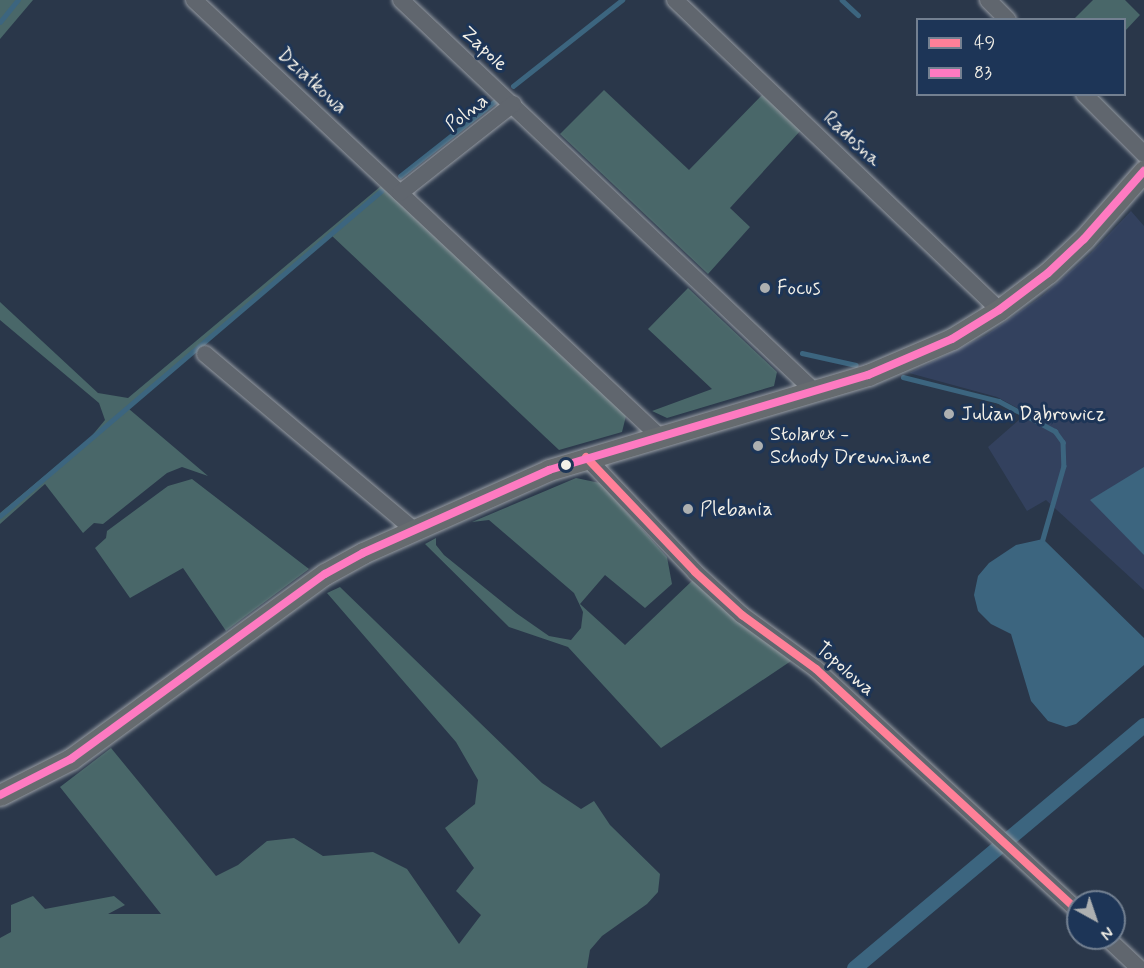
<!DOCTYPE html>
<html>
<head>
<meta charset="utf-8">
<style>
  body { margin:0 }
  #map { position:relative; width:1144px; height:968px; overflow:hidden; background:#2a374a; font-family:Mynerve,sans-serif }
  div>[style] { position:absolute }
  .built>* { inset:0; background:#33415e }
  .green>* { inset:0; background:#496769 }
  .water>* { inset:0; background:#3c657f }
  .stream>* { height:4.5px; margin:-2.25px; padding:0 2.25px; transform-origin:2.25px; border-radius:2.25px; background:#3c657f }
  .canal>* { height:15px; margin:-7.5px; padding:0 7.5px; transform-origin:7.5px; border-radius:7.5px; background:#3c657f }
  .roads { filter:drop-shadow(0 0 2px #979ca3) drop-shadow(0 0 2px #979ca3) }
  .minor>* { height:16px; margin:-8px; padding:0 8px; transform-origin:8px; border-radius:8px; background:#60666e }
  .major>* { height:21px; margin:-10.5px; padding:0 10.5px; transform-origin:10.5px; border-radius:10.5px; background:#666b6f }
  .bus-1>* { height:8px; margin:-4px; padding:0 4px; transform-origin:4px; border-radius:4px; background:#ff8098 }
  .bus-2>* { height:8px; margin:-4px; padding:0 4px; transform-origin:4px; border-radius:4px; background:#fe7ac1 }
  .dots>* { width:16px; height:16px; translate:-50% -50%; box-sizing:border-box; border:3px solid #1d3557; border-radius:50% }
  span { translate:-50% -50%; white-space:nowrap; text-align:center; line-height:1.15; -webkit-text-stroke:6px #1d3557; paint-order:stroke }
  .street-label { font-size:20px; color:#f4f1e8 }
  .poi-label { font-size:20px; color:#f4f1e8 }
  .left { translate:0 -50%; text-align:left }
  .legend { position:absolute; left:916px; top:18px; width:210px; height:78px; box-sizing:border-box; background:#1d3557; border:2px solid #738091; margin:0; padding:8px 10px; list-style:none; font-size:18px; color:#f4f1e8 }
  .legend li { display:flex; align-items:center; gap:12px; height:30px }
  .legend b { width:30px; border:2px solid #738091 }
  .north { position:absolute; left:1066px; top:890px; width:60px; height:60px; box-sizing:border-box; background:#1d3557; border:2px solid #738091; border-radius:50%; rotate:140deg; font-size:16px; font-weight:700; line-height:24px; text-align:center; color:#f4f1e8 }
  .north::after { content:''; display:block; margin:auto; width:21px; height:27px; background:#adb0b1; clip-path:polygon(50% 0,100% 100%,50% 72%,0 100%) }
</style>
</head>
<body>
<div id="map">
  <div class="built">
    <i style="clip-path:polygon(1131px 211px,1144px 226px,1144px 590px,1046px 500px,1027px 511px,988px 447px,1027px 413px,997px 397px,909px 373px,986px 335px,1042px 296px,1090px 254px)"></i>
  </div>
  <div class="green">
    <i style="clip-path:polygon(0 0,33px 0,0 39px)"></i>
    <i style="clip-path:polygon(1093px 0,1125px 0,1140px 15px,1125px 31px,1124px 20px,1074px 19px)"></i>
    <i style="clip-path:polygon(604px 90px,689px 170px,762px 95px,801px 130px,730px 208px,750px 227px,708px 274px,560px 134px)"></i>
    <i style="clip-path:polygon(381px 186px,626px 416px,622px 432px,559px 450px,330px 234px,129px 409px,208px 476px,182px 467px,167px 473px,103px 524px,94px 523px,83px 533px,45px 484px,0 524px,0 513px,90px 438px,105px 420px,99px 403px,0 320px,0 302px,98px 393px,128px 398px)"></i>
    <i style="clip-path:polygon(688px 288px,777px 372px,774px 386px,667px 418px,652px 411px,712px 389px,648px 329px)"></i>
    <i style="clip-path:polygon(576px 478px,600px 483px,667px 557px,672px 584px,645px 608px,605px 575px,580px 604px,625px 645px,693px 580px,730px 615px,794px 659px,661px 748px,568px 647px,509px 627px,425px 544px,436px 538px,436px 545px,444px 555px,516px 613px,549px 636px,571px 640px,581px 628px,583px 612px,574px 593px,489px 520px,472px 522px)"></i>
    <i style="clip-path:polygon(192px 479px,309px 569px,226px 631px,183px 568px,130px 598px,95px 548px,106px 538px,107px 531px,168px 486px)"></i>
    <i style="clip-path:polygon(340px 587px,542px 783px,581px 809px,594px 801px,610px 825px,660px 874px,658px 892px,647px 904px,602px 936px,590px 950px,587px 968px,0 968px,0 938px,11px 932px,11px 905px,33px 896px,45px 909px,114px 896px,125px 905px,108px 914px,161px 914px,60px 787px,111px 748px,216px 876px,238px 865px,267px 841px,294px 838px,323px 856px,373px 852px,407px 869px,459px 944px,481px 915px,456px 891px,474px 868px,445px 828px,475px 804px,478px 780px,456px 742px,327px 593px)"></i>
  </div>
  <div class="water">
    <i style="clip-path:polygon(1144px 467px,1144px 555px,1090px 500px)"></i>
    <i style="clip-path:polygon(1043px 539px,1144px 638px,1144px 665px,1076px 724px,1066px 727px,1048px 721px,1031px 701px,1011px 634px,991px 624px,978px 611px,974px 595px,978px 576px,989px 563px,1016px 545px)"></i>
  </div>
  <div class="stream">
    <i style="left:842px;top:0;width:22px;rotate:43deg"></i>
    <i style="left:0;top:22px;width:28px;rotate:-51deg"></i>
    <i style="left:513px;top:86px;width:139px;rotate:-38.3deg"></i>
    <i style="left:400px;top:176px;width:125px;rotate:-38.2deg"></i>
    <i style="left:802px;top:353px;width:55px;rotate:12.5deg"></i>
    <i style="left:903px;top:377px;width:99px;rotate:14deg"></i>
    <i style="left:999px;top:401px;width:64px;rotate:28.2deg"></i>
    <i style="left:1055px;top:431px;width:14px;rotate:54deg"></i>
    <i style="left:1063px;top:442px;width:24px;rotate:88deg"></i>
    <i style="left:1064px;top:466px;width:76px;rotate:106deg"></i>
    <i style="left:0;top:516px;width:501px;rotate:-40.46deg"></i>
  </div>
  <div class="canal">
    <i style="left:854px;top:968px;width:378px;rotate:-40deg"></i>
  </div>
  <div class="roads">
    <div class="minor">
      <i style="left:194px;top:0;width:637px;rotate:43.16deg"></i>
      <i style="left:401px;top:0;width:569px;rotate:43.43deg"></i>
      <i style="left:675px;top:0;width:448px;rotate:43.7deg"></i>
      <i style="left:988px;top:0;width:28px;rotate:45deg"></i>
      <i style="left:1084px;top:94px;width:85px;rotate:45deg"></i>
      <i style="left:400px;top:193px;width:144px;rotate:-38.2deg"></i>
      <i style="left:205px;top:354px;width:273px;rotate:40.1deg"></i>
      <i style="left:586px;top:457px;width:158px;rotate:46.5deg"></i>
      <i style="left:695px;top:572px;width:64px;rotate:42.5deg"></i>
      <i style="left:742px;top:615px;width:92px;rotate:36.1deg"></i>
      <i style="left:816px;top:669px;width:357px;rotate:42.7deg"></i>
      <i style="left:1107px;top:938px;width:44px;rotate:43.2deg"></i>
    </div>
    <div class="major">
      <i style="left:0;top:795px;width:80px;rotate:-26.9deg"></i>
      <i style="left:71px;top:759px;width:314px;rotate:-36.1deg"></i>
      <i style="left:325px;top:574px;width:43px;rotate:-28.9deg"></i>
      <i style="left:363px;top:553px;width:204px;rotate:-24deg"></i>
      <i style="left:549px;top:470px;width:333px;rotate:-16.6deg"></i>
      <i style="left:868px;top:375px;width:91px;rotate:-23.2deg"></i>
      <i style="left:952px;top:339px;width:55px;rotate:-31.7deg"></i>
      <i style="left:999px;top:310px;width:61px;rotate:-37.1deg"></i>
      <i style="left:1048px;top:273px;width:50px;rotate:-43.4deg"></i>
      <i style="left:1084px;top:239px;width:91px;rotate:-48.6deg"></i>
    </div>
  </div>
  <div class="bus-1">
    <i style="left:586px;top:457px;width:158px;rotate:46.5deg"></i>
    <i style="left:695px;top:572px;width:64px;rotate:42.5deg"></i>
    <i style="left:742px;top:615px;width:92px;rotate:36.1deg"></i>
    <i style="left:816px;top:669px;width:357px;rotate:42.7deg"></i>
  </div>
  <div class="bus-2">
    <i style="left:0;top:795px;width:80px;rotate:-26.9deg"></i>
    <i style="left:71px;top:759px;width:314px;rotate:-36.1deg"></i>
    <i style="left:325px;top:574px;width:43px;rotate:-28.9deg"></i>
    <i style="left:363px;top:553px;width:204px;rotate:-24deg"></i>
    <i style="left:549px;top:470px;width:333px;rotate:-16.6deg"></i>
    <i style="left:868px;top:375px;width:91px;rotate:-23.2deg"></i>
    <i style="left:952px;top:339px;width:55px;rotate:-31.7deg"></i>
    <i style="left:999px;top:310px;width:61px;rotate:-37.1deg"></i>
    <i style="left:1048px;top:273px;width:50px;rotate:-43.4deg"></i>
    <i style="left:1084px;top:239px;width:91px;rotate:-48.6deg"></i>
  </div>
  <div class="dots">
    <i style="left:765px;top:288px;background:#adb0b1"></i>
    <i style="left:949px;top:414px;background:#adb0b1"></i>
    <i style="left:758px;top:446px;background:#adb0b1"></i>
    <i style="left:566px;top:465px;background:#f4f1e8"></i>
    <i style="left:688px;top:509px;background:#adb0b1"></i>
  </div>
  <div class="street-label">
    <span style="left:484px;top:49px;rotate:43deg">Zapole</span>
    <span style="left:312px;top:81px;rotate:43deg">Działkowa</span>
    <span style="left:467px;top:113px;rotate:-38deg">Polna</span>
    <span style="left:852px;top:139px;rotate:43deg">Radosna</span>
    <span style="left:845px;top:669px;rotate:41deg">Topolowa</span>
  </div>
  <div class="poi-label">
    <span class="left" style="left:777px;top:288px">Focus</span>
    <span class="left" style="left:961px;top:414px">Julian Dąbrowicz</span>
    <span class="left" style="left:770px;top:446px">Stolarex -<br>Schody Drewniane</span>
    <span class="left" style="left:700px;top:509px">Plebania</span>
  </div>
  <ul class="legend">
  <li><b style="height:8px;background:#ff8098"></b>49</li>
  <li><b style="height:8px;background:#fe7ac1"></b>83</li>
  </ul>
  <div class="north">N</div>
</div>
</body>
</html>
